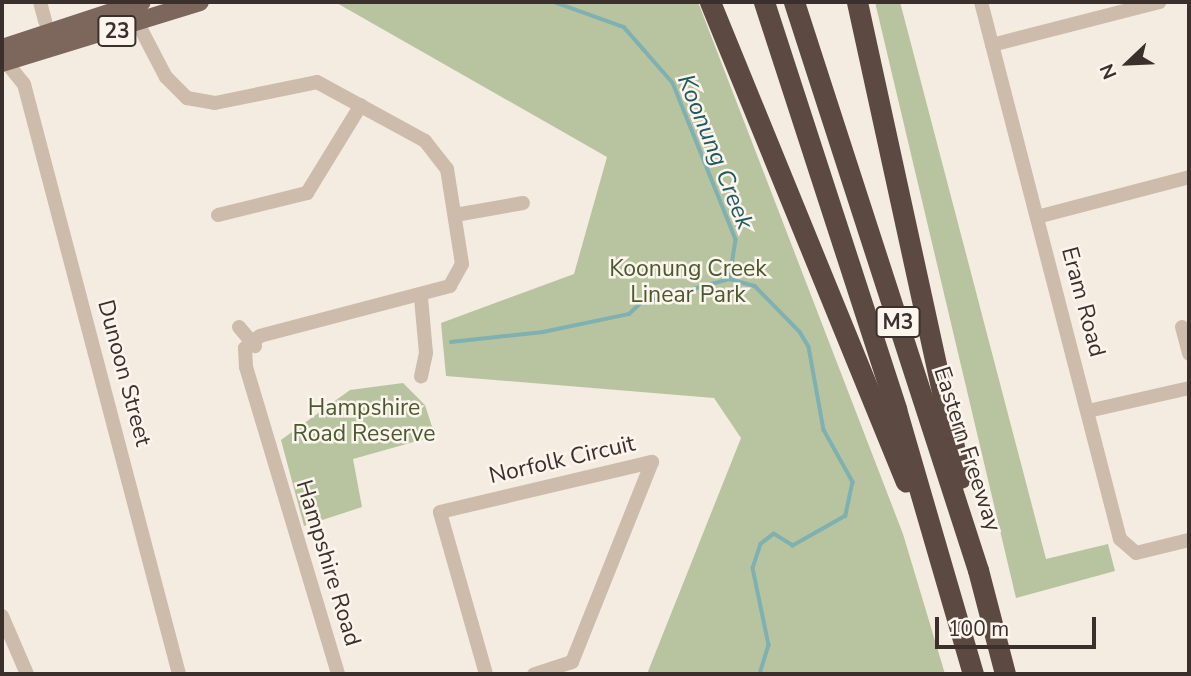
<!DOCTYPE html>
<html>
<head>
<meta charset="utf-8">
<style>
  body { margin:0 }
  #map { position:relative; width:1191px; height:676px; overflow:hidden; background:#f4ebe1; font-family:"Nunito Sans",sans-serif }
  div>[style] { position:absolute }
  .green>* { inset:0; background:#b8c4a0 }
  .stream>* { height:3.5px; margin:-1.75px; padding:0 1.75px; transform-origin:1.75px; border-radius:1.75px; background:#7fb0b2 }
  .minor>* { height:14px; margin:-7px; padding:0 7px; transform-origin:7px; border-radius:7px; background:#cdbbac }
  .major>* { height:18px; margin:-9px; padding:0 9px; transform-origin:9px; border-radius:9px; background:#7d675c }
  .highway>* { height:21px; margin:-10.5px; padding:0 10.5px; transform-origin:10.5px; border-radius:10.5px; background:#5c4a42 }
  span { translate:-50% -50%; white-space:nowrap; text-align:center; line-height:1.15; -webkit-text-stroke:5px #fbf5ee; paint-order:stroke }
  .shield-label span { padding:2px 5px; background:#fbf5ee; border:2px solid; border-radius:5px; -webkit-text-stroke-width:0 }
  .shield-label { font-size:21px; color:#3b302b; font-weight:700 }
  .park-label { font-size:23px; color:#4a5a2e }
  .street-label { font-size:23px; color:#3b302b }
  .water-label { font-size:24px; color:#1f5a5e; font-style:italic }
  .frame { position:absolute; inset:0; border:4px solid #3b302b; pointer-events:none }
  .north { position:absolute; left:1093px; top:28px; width:70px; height:70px; -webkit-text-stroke:5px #fbf5ee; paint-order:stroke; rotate:247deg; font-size:19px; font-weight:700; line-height:28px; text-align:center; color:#3b302b }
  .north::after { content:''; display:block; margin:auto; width:24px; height:32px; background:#3b302b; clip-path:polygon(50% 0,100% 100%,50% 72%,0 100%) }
  .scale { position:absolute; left:935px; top:617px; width:161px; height:32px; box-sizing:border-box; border:4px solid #3b302b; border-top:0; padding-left:9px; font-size:21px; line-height:24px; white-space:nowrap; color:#3b302b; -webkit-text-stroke:5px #fbf5ee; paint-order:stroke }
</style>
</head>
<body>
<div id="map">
  <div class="green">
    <i style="clip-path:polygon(335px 2px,698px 2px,903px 534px,945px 674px,647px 674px,741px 438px,714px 398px,446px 376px,441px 323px,574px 274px,607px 157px)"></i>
    <i style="clip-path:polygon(875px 2px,900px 2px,1046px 559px,1108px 544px,1115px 571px,1016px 598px)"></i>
    <i style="clip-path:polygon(403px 383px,425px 405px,435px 436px,353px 459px,362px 507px,304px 526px,281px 440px,350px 390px)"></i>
  </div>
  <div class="stream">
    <i style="left:554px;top:2px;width:74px;rotate:19.7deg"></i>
    <i style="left:624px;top:27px;width:74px;rotate:48.8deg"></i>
    <i style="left:673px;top:83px;width:169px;rotate:68.1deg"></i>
    <i style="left:736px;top:240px;width:39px;rotate:99deg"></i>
    <i style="left:730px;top:279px;width:26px;rotate:16deg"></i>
    <i style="left:755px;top:286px;width:64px;rotate:45.6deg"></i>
    <i style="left:800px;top:332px;width:17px;rotate:59deg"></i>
    <i style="left:809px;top:347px;width:84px;rotate:79.8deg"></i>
    <i style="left:824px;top:430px;width:60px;rotate:60.9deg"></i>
    <i style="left:853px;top:482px;width:35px;rotate:102deg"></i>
    <i style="left:846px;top:516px;width:61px;rotate:150.5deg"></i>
    <i style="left:793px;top:546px;width:22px;rotate:-148deg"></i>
    <i style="left:774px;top:534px;width:16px;rotate:142deg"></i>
    <i style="left:761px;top:544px;width:25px;rotate:108deg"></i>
    <i style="left:753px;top:568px;width:79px;rotate:78.3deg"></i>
    <i style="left:769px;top:645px;width:30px;rotate:107deg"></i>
    <i style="left:451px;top:342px;width:93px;rotate:-6.2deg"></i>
    <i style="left:543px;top:332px;width:88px;rotate:-11.8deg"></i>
    <i style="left:629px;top:314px;width:16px;rotate:-43deg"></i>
    <i style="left:641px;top:303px;width:92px;rotate:-15.1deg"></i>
  </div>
  <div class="minor">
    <i style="left:40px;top:2px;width:20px;rotate:75deg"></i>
    <i style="left:981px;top:2px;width:555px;rotate:75.49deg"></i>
    <i style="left:1120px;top:539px;width:21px;rotate:41deg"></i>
    <i style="left:1136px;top:553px;width:55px;rotate:-13.8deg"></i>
    <i style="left:133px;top:14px;width:71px;rotate:62.4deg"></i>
    <i style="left:166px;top:77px;width:30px;rotate:45deg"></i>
    <i style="left:187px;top:98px;width:28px;rotate:10deg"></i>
    <i style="left:215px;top:103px;width:104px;rotate:-11.6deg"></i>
    <i style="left:317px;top:82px;width:123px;rotate:28.6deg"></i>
    <i style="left:425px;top:141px;width:36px;rotate:52deg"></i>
    <i style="left:447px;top:169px;width:96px;rotate:81deg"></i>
    <i style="left:462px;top:264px;width:25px;rotate:119deg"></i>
    <i style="left:450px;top:286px;width:196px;rotate:165.3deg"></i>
    <i style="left:260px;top:336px;width:19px;rotate:141deg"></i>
    <i style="left:245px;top:348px;width:19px;rotate:87deg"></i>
    <i style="left:246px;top:367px;width:320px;rotate:73.3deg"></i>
    <i style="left:992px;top:45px;width:173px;rotate:-14.4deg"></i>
    <i style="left:6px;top:62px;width:28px;rotate:51deg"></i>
    <i style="left:24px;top:84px;width:610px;rotate:75.28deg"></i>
    <i style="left:218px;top:215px;width:92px;rotate:-13.9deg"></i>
    <i style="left:307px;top:193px;width:103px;rotate:-58.5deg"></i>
    <i style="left:455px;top:215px;width:69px;rotate:-10deg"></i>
    <i style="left:1037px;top:217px;width:157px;rotate:-14.7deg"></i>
    <i style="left:421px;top:298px;width:55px;rotate:84.8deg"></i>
    <i style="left:426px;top:353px;width:24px;rotate:102deg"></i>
    <i style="left:239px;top:327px;width:25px;rotate:50deg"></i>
    <i style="left:1182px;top:327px;width:28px;rotate:75deg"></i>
    <i style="left:1088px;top:411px;width:104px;rotate:-12.8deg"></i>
    <i style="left:2px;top:616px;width:63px;rotate:66.7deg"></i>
    <i style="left:486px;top:674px;width:168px;rotate:-105.9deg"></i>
    <i style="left:440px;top:512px;width:218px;rotate:-13.3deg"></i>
    <i style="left:652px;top:462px;width:215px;rotate:111.8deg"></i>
    <i style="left:572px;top:662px;width:40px;rotate:162deg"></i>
  </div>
  <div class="major">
    <i style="left:2px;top:48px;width:147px;rotate:-18.2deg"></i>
    <i style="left:2px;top:63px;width:207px;rotate:-17.1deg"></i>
  </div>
  <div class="highway">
    <i style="left:710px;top:2px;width:518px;rotate:67.79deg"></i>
    <i style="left:764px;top:2px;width:428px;rotate:72deg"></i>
    <i style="left:896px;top:409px;width:276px;rotate:73.8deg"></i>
    <i style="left:794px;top:2px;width:597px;rotate:72.05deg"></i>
    <i style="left:978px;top:570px;width:107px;rotate:75.4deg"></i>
    <i style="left:857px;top:2px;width:487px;rotate:77.7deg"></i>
  </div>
  <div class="shield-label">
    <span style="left:117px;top:31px">23</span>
    <span style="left:898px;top:322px">M3</span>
  </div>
  <div class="park-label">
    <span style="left:688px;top:282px">Koonung Creek<br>Linear Park</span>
    <span style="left:364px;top:421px">Hampshire<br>Road Reserve</span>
  </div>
  <div class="street-label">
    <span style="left:1083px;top:302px;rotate:75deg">Eram Road</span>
    <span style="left:124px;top:373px;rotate:75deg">Dunoon Street</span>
    <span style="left:967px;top:449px;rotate:72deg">Eastern Freeway</span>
    <span style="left:562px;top:460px;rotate:-13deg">Norfolk Circuit</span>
    <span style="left:328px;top:563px;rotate:73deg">Hampshire Road</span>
  </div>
  <div class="water-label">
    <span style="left:715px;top:152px;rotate:68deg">Koonung Creek</span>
  </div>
  <div class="frame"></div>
  <div class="north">N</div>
  <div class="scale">100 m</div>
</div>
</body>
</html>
